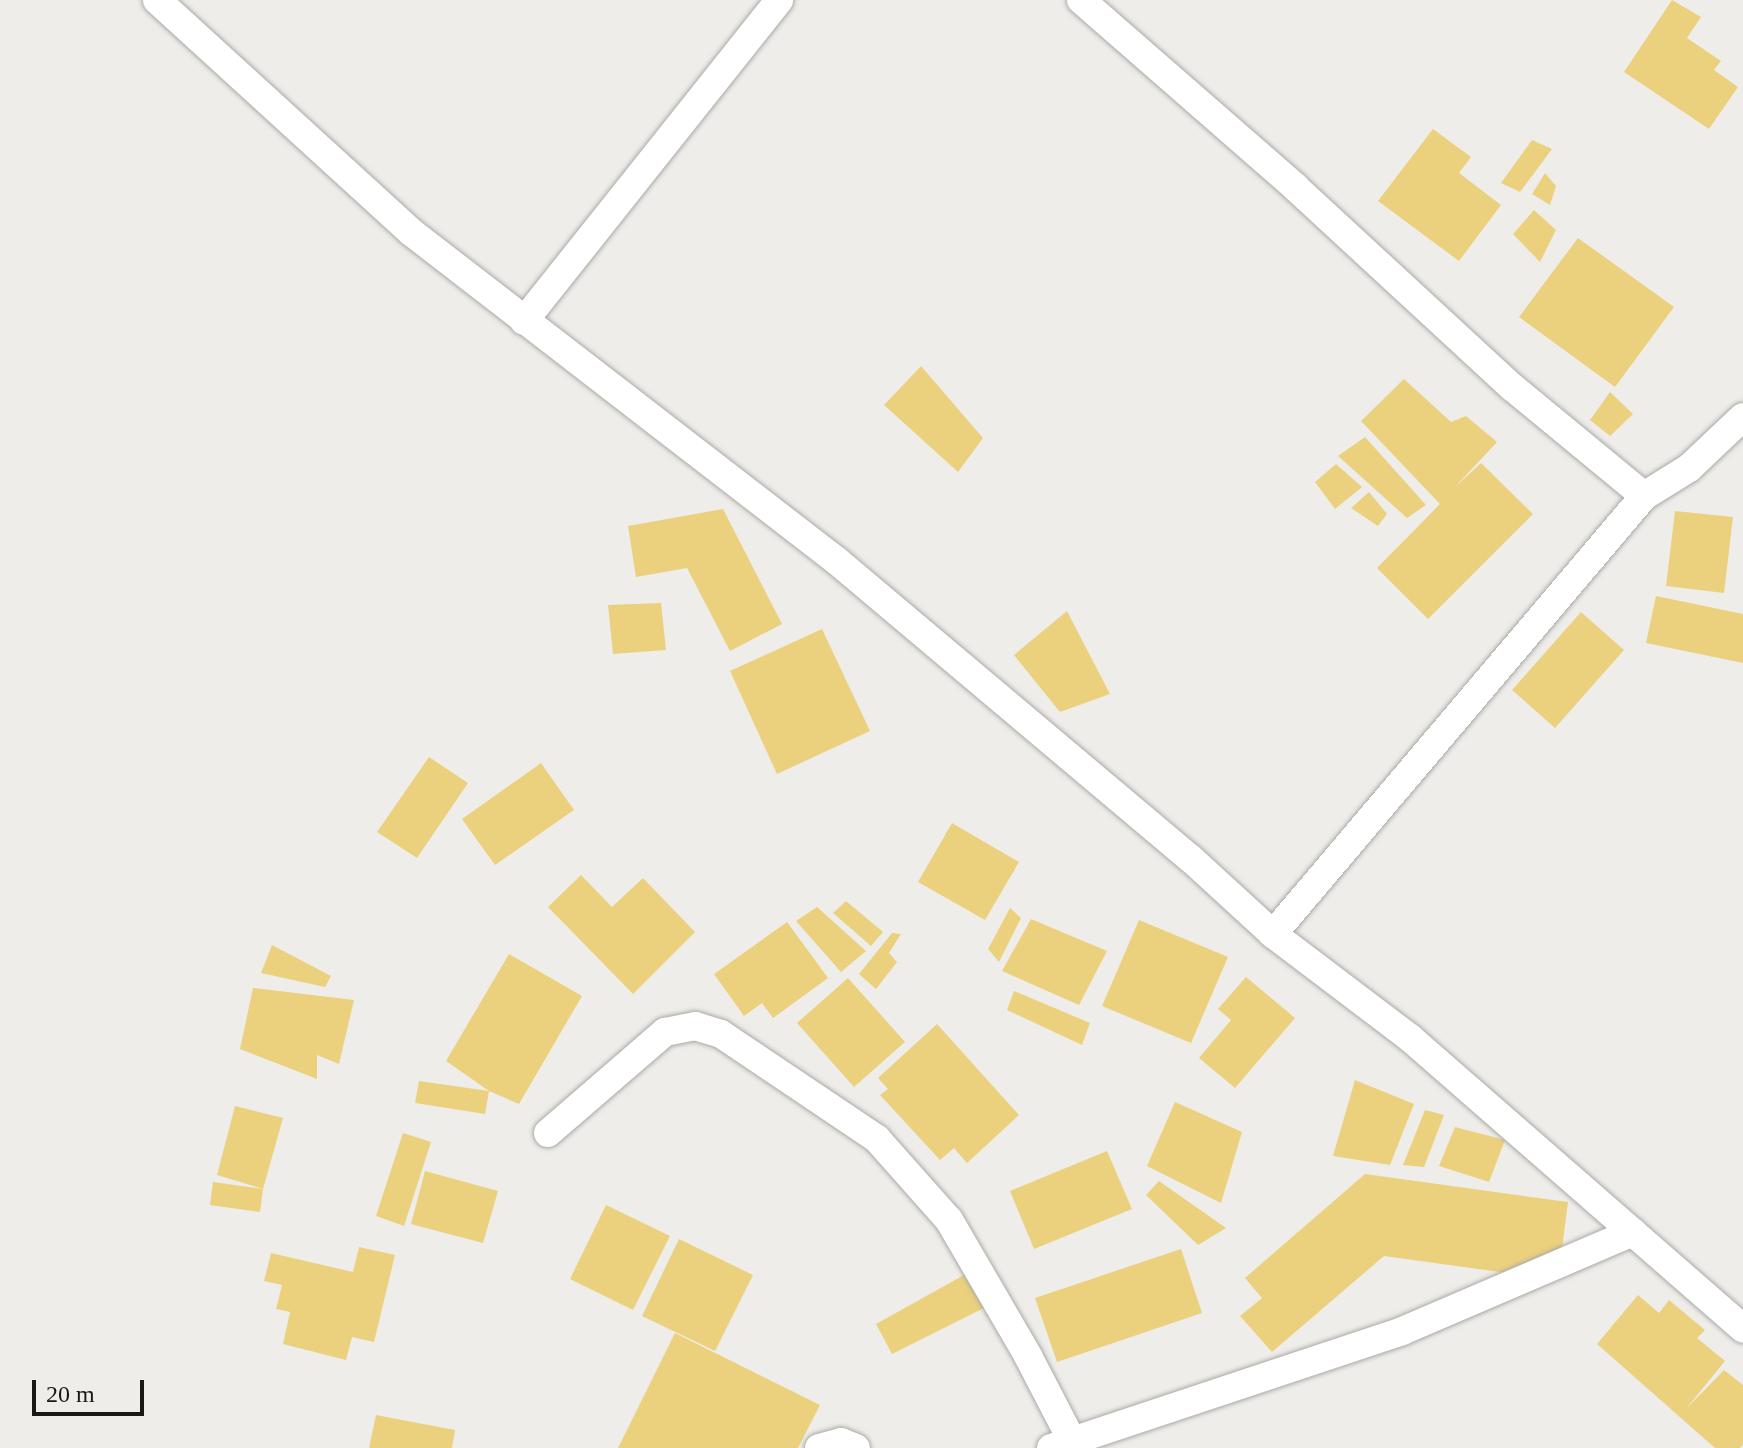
<!DOCTYPE html>
<html>
<head>
<meta charset="utf-8">
<style>
  body { margin:0 }
  #map { position:relative; width:1743px; height:1448px; overflow:hidden; background:#efedea; font-family:Georgia,serif }
  div>[style] { position:absolute }
  .building>* { inset:0; background:#ebd17e }
  .roads { filter:drop-shadow(0 0 2px #aba9a6) drop-shadow(0 0 2px #aba9a6) }
  .minor>* { height:28px; margin:-14px; padding:0 14px; transform-origin:14px; border-radius:14px; background:#fff }
  span { translate:-50% -50%; white-space:nowrap; text-align:center; line-height:1.15; -webkit-text-stroke:6px #efedea; paint-order:stroke }
  .scale { position:absolute; left:32px; top:1380px; width:112px; height:36px; box-sizing:border-box; border:4px solid #181817; border-top:0; padding-left:10px; font-size:24px; line-height:28px; white-space:nowrap; color:#181817; -webkit-text-stroke:6px #efedea; paint-order:stroke }
</style>
</head>
<body>
<div id="map">
  <div class="building">
    <i style="clip-path:polygon(1672px 0,1701px 17px,1687px 38px,1721px 61px,1714px 70px,1738px 87px,1709px 129px,1624px 72px)"></i>
    <i style="clip-path:polygon(1433px 129px,1471px 157px,1459px 173px,1501px 205px,1459px 261px,1378px 201px)"></i>
    <i style="clip-path:polygon(1532px 140px,1552px 149px,1520px 192px,1501px 183px)"></i>
    <i style="clip-path:polygon(1545px 173px,1556px 186px,1550px 205px,1532px 194px)"></i>
    <i style="clip-path:polygon(1534px 210px,1556px 230px,1540px 262px,1513px 234px)"></i>
    <i style="clip-path:polygon(1578px 238px,1674px 307px,1615px 387px,1519px 317px)"></i>
    <i style="clip-path:polygon(921px 366px,983px 438px,958px 472px,884px 405px)"></i>
    <i style="clip-path:polygon(1404px 379px,1451px 422px,1466px 416px,1497px 442px,1455px 487px,1481px 463px,1533px 514px,1428px 619px,1377px 568px,1440px 504px,1361px 421px)"></i>
    <i style="clip-path:polygon(1610px 392px,1633px 414px,1610px 436px,1590px 420px)"></i>
    <i style="clip-path:polygon(1365px 437px,1426px 505px,1407px 518px,1338px 456px)"></i>
    <i style="clip-path:polygon(1336px 464px,1362px 487px,1335px 509px,1315px 482px)"></i>
    <i style="clip-path:polygon(1369px 492px,1387px 514px,1378px 526px,1351px 508px)"></i>
    <i style="clip-path:polygon(723px 509px,782px 624px,730px 651px,687px 568px,636px 577px,628px 526px)"></i>
    <i style="clip-path:polygon(1675px 511px,1733px 517px,1724px 593px,1666px 586px)"></i>
    <i style="clip-path:polygon(1656px 596px,1743px 614px,1743px 663px,1646px 643px)"></i>
    <i style="clip-path:polygon(661px 603px,666px 650px,613px 654px,608px 605px)"></i>
    <i style="clip-path:polygon(1067px 611px,1110px 694px,1060px 712px,1014px 655px)"></i>
    <i style="clip-path:polygon(1581px 612px,1624px 650px,1555px 728px,1512px 690px)"></i>
    <i style="clip-path:polygon(822px 629px,870px 731px,777px 774px,730px 671px)"></i>
    <i style="clip-path:polygon(429px 757px,468px 783px,417px 858px,377px 832px)"></i>
    <i style="clip-path:polygon(541px 763px,574px 810px,495px 865px,462px 819px)"></i>
    <i style="clip-path:polygon(952px 823px,1019px 862px,985px 920px,918px 882px)"></i>
    <i style="clip-path:polygon(581px 875px,612px 907px,643px 878px,695px 932px,633px 994px,548px 907px)"></i>
    <i style="clip-path:polygon(846px 901px,883px 932px,871px 946px,833px 913px)"></i>
    <i style="clip-path:polygon(817px 907px,866px 951px,841px 972px,796px 921px)"></i>
    <i style="clip-path:polygon(1010px 908px,1021px 918px,999px 962px,988px 949px)"></i>
    <i style="clip-path:polygon(1031px 919px,1107px 951px,1079px 1005px,1002px 971px)"></i>
    <i style="clip-path:polygon(1139px 920px,1228px 957px,1191px 1043px,1102px 1006px)"></i>
    <i style="clip-path:polygon(787px 922px,828px 978px,773px 1018px,762px 1003px,744px 1016px,714px 974px)"></i>
    <i style="clip-path:polygon(892px 933px,901px 934px,889px 953px,897px 962px,876px 989px,859px 974px)"></i>
    <i style="clip-path:polygon(272px 945px,331px 976px,325px 987px,261px 973px)"></i>
    <i style="clip-path:polygon(509px 954px,582px 996px,519px 1104px,489px 1091px,446px 1061px)"></i>
    <i style="clip-path:polygon(1246px 977px,1295px 1018px,1235px 1088px,1199px 1058px,1231px 1020px,1218px 1009px)"></i>
    <i style="clip-path:polygon(848px 978px,905px 1042px,854px 1087px,797px 1023px)"></i>
    <i style="clip-path:polygon(253px 988px,354px 1000px,339px 1064px,317px 1055px,317px 1079px,240px 1049px)"></i>
    <i style="clip-path:polygon(1014px 991px,1090px 1023px,1082px 1045px,1007px 1010px)"></i>
    <i style="clip-path:polygon(937px 1024px,1019px 1115px,967px 1163px,954px 1148px,940px 1160px,880px 1095px,888px 1089px,878px 1078px)"></i>
    <i style="clip-path:polygon(1355px 1080px,1414px 1104px,1390px 1165px,1333px 1156px)"></i>
    <i style="clip-path:polygon(419px 1081px,489px 1091px,485px 1114px,415px 1103px)"></i>
    <i style="clip-path:polygon(1175px 1102px,1242px 1132px,1221px 1203px,1147px 1166px)"></i>
    <i style="clip-path:polygon(235px 1106px,283px 1118px,263px 1189px,217px 1175px)"></i>
    <i style="clip-path:polygon(1425px 1110px,1444px 1115px,1424px 1167px,1403px 1165px)"></i>
    <i style="clip-path:polygon(1455px 1127px,1505px 1140px,1489px 1182px,1439px 1166px)"></i>
    <i style="clip-path:polygon(403px 1133px,431px 1142px,404px 1226px,376px 1216px)"></i>
    <i style="clip-path:polygon(1107px 1151px,1132px 1209px,1034px 1249px,1010px 1191px)"></i>
    <i style="clip-path:polygon(425px 1171px,498px 1191px,483px 1243px,411px 1224px)"></i>
    <i style="clip-path:polygon(1365px 1174px,1568px 1202px,1558px 1280px,1384px 1256px,1272px 1352px,1240px 1316px,1262px 1298px,1245px 1278px)"></i>
    <i style="clip-path:polygon(1159px 1181px,1226px 1228px,1198px 1245px,1146px 1195px)"></i>
    <i style="clip-path:polygon(213px 1182px,263px 1189px,260px 1212px,210px 1205px)"></i>
    <i style="clip-path:polygon(606px 1205px,670px 1236px,633px 1310px,570px 1279px)"></i>
    <i style="clip-path:polygon(679px 1239px,753px 1275px,715px 1351px,642px 1316px)"></i>
    <i style="clip-path:polygon(359px 1247px,395px 1255px,374px 1342px,352px 1337px,346px 1360px,283px 1344px,290px 1312px,276px 1309px,282px 1285px,264px 1281px,271px 1253px,353px 1272px)"></i>
    <i style="clip-path:polygon(1181px 1249px,1202px 1313px,1057px 1362px,1035px 1298px)"></i>
    <i style="clip-path:polygon(964px 1275px,984px 1308px,892px 1354px,876px 1324px)"></i>
    <i style="clip-path:polygon(1638px 1295px,1659px 1313px,1669px 1300px,1705px 1330px,1697px 1338px,1725px 1361px,1686px 1409px,1724px 1370px,1743px 1385px,1743px 1444px,1740px 1448px,1715px 1448px,1597px 1344px)"></i>
    <i style="clip-path:polygon(675px 1333px,820px 1405px,798px 1448px,618px 1448px)"></i>
    <i style="clip-path:polygon(376px 1415px,455px 1430px,452px 1448px,369px 1448px)"></i>
  </div>
  <div class="roads">
    <div class="minor">
      <i style="left:157px;top:0;width:344px;rotate:42.4deg"></i>
      <i style="left:411px;top:232px;width:538px;rotate:37.68deg"></i>
      <i style="left:837px;top:561px;width:461px;rotate:40.1deg"></i>
      <i style="left:1190px;top:858px;width:113px;rotate:42.5deg"></i>
      <i style="left:1273px;top:934px;width:172px;rotate:37.2deg"></i>
      <i style="left:1410px;top:1038px;width:442px;rotate:41.1deg"></i>
      <i style="left:1081px;top:0;width:284px;rotate:41.1deg"></i>
      <i style="left:1295px;top:187px;width:295px;rotate:42.7deg"></i>
      <i style="left:1512px;top:387px;width:171px;rotate:39.5deg"></i>
      <i style="left:1644px;top:496px;width:53px;rotate:-31.9deg"></i>
      <i style="left:1689px;top:468px;width:74px;rotate:-43.4deg"></i>
      <i style="left:524px;top:321px;width:410px;rotate:-51.5deg"></i>
      <i style="left:1273px;top:934px;width:574px;rotate:-49.73deg"></i>
      <i style="left:548px;top:1133px;width:155px;rotate:-40.8deg"></i>
      <i style="left:665px;top:1032px;width:31px;rotate:-11deg"></i>
      <i style="left:695px;top:1026px;width:27px;rotate:17deg"></i>
      <i style="left:721px;top:1034px;width:188px;rotate:33.9deg"></i>
      <i style="left:877px;top:1139px;width:108px;rotate:48.4deg"></i>
      <i style="left:949px;top:1220px;width:157px;rotate:59.8deg"></i>
      <i style="left:1028px;top:1356px;width:93px;rotate:62.6deg"></i>
      <i style="left:819px;top:1448px;width:23px;rotate:-15deg"></i>
      <i style="left:841px;top:1442px;width:16px;rotate:22deg"></i>
      <i style="left:1051px;top:1448px;width:370px;rotate:-18.4deg"></i>
      <i style="left:1402px;top:1331px;width:251px;rotate:-23.2deg"></i>
    </div>
  </div>
  <div class="scale">20 m</div>
</div>
</body>
</html>
